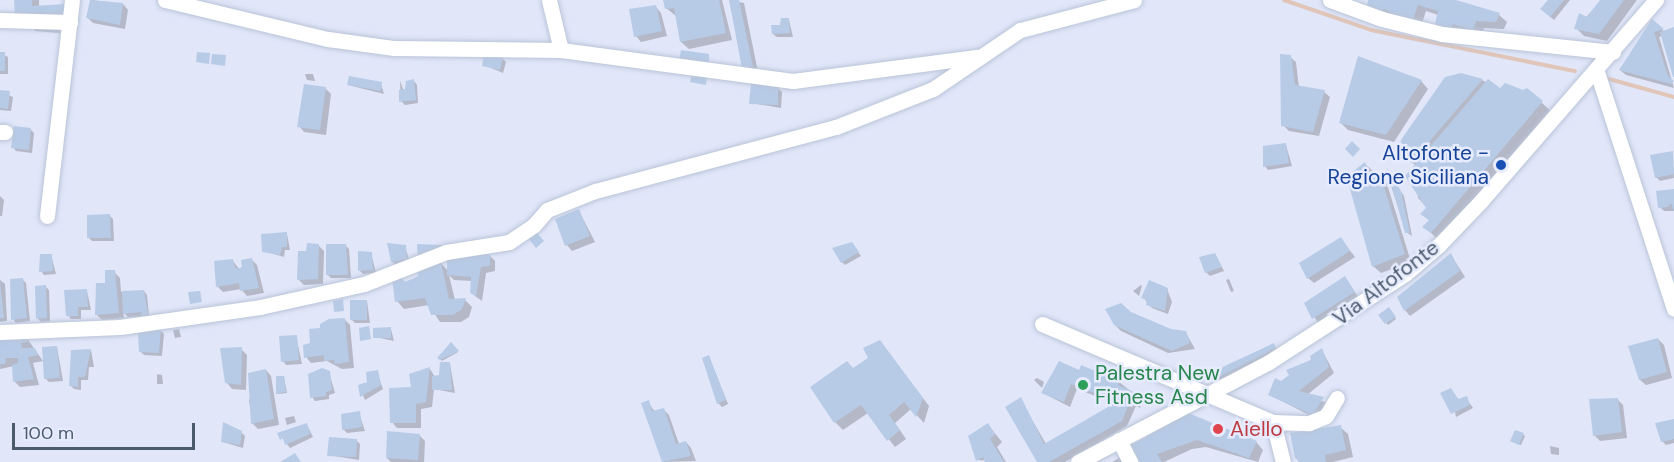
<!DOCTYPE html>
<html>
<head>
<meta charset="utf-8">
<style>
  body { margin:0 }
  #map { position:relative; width:1674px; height:462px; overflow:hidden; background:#e1e6f9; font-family:"DM Sans",sans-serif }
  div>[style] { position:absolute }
  .shadow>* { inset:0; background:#0003 }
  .stream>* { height:4px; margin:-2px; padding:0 2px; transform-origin:2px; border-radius:2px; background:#e0c5b8 }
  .building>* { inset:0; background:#b7cbe7 }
  .roads { filter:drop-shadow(0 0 2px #b9c4d7) drop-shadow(0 0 2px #b9c4d7) }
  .minor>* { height:15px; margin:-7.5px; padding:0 7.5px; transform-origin:7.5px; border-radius:7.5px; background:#fff }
  .dots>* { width:16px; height:16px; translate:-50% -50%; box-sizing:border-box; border:3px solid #e6ebfd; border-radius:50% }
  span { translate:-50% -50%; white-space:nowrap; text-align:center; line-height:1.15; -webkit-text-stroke:5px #e6ebfd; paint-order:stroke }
  .transit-label { font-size:21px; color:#164399 }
  .right { translate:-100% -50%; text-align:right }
  .street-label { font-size:21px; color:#4b5b6d }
  .leisure-label { font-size:21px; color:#27864d }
  .left { translate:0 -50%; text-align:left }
  .health-label { font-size:21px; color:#be3a42 }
  .scale { position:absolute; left:12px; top:423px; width:183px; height:27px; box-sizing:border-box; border:3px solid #4b5b6d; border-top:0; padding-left:8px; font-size:18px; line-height:21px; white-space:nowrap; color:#4b5b6d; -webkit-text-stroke:4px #e6ebfd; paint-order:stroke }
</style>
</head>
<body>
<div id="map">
  <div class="shadow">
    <i style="clip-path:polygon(15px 0,39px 0,39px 7px,60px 26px,60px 33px,35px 31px,34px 23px)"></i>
    <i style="clip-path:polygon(91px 0,123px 4px,128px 10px,125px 29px,93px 23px,87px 17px)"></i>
    <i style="clip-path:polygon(665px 0,722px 0,732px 40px,689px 49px,681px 42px,676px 16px,666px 8px)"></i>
    <i style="clip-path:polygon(730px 0,744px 3px,758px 72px,750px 73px)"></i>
    <i style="clip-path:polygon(1370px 0,1451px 0,1499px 15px,1507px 22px,1504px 29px,1484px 28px,1481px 37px,1444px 32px,1436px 24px,1438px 15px,1426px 11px,1420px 29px,1388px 21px)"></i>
    <i style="clip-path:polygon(1555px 0,1570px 0,1554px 20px,1546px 13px)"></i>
    <i style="clip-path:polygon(1602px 0,1637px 0,1607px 41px,1584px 36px,1576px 28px)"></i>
    <i style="clip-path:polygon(656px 7px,661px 13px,667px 36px,641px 42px,636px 36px)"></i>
    <i style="clip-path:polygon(789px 20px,793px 37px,777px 37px,773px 34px)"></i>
    <i style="clip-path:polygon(1652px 21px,1665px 32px,1674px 29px,1674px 73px,1663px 36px,1659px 37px,1674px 88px,1626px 75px,1620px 70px)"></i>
    <i style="clip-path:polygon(0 53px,8px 57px,8px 74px,0 74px)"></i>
    <i style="clip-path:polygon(1290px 57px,1296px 62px,1299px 88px,1324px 92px,1330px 97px,1319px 136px,1289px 131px,1283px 125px)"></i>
    <i style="clip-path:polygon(502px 58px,506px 62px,503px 73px,484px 65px)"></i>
    <i style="clip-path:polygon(305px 74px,313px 74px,315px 81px,307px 80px)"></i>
    <i style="clip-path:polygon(1461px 75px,1482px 80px,1500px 90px,1527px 90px,1550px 110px,1439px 240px,1424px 227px,1430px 221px,1422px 214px,1428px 208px,1418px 198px,1416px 166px,1398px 149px)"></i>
    <i style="clip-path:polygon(400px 81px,405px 94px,414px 81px,417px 85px,418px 103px,405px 105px,401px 101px)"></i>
    <i style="clip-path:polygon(1421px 81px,1428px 89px,1394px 142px,1348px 130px,1341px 123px)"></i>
    <i style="clip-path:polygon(381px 84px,384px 94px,348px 85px)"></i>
    <i style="clip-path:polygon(325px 88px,331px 94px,326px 135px,304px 132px,299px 126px)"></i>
    <i style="clip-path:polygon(778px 88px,782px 92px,781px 108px,751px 103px)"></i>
    <i style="clip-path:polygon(0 92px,13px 97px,11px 111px,0 110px)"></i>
    <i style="clip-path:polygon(30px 129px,34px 133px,32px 153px,16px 151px,13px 147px)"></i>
    <i style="clip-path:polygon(1286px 145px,1292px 166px,1268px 170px,1265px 166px)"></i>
    <i style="clip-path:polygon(1672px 153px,1674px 178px,1660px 181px,1656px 177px)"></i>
    <i style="clip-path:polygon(1365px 164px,1387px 184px,1411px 262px,1381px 273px,1373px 266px)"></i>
    <i style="clip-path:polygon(1386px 170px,1404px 196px,1412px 236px,1406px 232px)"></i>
    <i style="clip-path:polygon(1674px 191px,1674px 211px,1664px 211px,1660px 207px)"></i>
    <i style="clip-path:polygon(0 196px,4px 200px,2px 216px,0 216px)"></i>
    <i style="clip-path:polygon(579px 211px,595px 242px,572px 251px,567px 245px)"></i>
    <i style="clip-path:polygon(110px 216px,113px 219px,114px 241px,92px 241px,89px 238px)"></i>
    <i style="clip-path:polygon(287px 234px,290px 250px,285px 250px,284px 257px,264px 251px)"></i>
    <i style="clip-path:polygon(1341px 239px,1355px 257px,1314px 283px,1308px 278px)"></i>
    <i style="clip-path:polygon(318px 245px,324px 251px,323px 284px,304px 285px,298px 279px,307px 253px)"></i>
    <i style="clip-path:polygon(345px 245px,349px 249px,351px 278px,331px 278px,328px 275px)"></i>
    <i style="clip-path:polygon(405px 247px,410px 262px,396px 265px,392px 262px)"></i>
    <i style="clip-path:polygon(855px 248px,861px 256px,845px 265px,842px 262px)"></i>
    <i style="clip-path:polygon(371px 253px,376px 273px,363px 274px,360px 271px)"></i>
    <i style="clip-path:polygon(1215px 254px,1224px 271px,1210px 276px,1206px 272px)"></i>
    <i style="clip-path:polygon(51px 255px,56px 274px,44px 275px,41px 271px)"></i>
    <i style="clip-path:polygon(489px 255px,495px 261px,495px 271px,486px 273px,482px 301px,471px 293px,472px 281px,454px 280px,449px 275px,455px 300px,465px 300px,472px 307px,469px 317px,461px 322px,440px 322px,429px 305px,404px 309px,397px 301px,400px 277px,406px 283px,441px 263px,448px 271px)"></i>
    <i style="clip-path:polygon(1451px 255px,1465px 277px,1410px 316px,1405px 310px)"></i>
    <i style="clip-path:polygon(252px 260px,257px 265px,264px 293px,247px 296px,241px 289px,223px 292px,218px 287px,233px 261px,239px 269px)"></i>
    <i style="clip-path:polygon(114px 272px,120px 278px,121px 292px,144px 291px,147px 295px,149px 316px,128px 317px,123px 312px,124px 318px,102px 320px,96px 314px)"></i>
    <i style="clip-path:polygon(1345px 278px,1359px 298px,1319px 324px,1306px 304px)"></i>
    <i style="clip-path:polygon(1229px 279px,1234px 291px,1231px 292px,1226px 280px)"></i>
    <i style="clip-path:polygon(0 280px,5px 284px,7px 321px,0 322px)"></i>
    <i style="clip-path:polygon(23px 280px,26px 283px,30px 321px,16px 323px,13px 319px)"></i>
    <i style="clip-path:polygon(45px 286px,49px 290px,50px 321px,41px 322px,38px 319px)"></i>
    <i style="clip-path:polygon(1142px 286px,1139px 296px,1133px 291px,1141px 285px)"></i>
    <i style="clip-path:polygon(1167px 289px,1172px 302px,1168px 314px,1152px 308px,1143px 297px)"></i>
    <i style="clip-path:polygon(87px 291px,91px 310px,81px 310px,81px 319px,71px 319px,68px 315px)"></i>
    <i style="clip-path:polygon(367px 301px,370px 323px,355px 323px,351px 319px)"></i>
    <i style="clip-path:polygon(1389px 309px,1396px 319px,1388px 325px,1380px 315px)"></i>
    <i style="clip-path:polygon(1130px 313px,1170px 331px,1186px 333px,1195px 349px,1168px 353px,1121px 331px,1115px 325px)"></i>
    <i style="clip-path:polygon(344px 319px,350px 325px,354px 368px,342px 369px,327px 361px,311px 363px,306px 357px,321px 329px)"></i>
    <i style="clip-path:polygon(179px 329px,181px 337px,175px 338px,173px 330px)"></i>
    <i style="clip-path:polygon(391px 329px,394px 341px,375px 337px)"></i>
    <i style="clip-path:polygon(160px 330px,164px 334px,162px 356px,144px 355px,141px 352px)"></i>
    <i style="clip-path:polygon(296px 336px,302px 364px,286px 365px,283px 361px)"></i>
    <i style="clip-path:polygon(26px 337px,43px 361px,33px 363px,39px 385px,20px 387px,15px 382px,14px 366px,0 369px,0 339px)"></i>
    <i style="clip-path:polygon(1658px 339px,1664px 345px,1672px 378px,1646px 385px,1640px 380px)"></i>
    <i style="clip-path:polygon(880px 342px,929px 406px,924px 423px,911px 409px,895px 423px,906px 439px,895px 447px,868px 413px,843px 430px,835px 422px,853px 369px,870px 358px)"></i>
    <i style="clip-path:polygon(451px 345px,458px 352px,442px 361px,439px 358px)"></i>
    <i style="clip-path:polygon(1273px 345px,1277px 349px,1222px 381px,1218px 378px,1216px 371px)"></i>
    <i style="clip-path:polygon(57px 347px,63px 381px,49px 382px,45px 378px)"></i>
    <i style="clip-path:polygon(241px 349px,247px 355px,246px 390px,232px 389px,227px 383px)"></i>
    <i style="clip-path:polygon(91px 350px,94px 367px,89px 367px,88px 380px,81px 380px,81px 390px,74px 389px,71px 386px)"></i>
    <i style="clip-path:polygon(1322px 350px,1334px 373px,1307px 395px,1329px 404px,1319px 420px,1270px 395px)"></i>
    <i style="clip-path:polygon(709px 357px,728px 404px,722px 407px,718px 403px)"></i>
    <i style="clip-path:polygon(450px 364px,455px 393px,434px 389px,432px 407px,421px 409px,421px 428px,397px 428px,392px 422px,413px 388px,430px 369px,435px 377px,440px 376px)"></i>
    <i style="clip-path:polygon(266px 370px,271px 376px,279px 425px,258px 429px,252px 423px,249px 400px)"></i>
    <i style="clip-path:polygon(329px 372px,335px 393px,329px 395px,329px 399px,315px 401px,312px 397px)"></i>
    <i style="clip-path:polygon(377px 372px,383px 389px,365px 400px,359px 386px,368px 383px)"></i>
    <i style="clip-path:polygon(1080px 372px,1119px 382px,1143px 401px,1140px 408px,1136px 406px,1127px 426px,1065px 462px,1038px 462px,1020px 399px,1046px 444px,1109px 408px,1111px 402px,1077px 389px,1070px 407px,1043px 393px)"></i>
    <i style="clip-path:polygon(157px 374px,162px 375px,163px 384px,157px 384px)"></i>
    <i style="clip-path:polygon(284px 377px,287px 393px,279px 394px,277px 393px)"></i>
    <i style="clip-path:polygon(1037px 378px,1044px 382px,1042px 388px,1034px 380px)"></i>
    <i style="clip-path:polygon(1451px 390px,1459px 400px,1466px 398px,1473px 408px,1456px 417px)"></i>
    <i style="clip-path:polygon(1617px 399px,1623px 405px,1627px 438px,1600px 441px,1594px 435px)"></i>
    <i style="clip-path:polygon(648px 402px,655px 412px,663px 409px,669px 415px,679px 444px,686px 442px,691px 448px,696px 461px,664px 462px,643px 404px)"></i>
    <i style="clip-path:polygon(359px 413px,365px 431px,347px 433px,343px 429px)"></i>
    <i style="clip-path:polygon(1188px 415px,1256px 442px,1263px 450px,1258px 462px,1206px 447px,1192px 449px,1164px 462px,1141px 462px)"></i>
    <i style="clip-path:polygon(294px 416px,296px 422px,287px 425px,285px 418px)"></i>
    <i style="clip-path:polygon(1674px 421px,1674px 443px,1666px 445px,1662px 441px)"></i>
    <i style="clip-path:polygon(307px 425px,313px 437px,290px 448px,279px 434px)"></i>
    <i style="clip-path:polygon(988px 425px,1002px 442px,997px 447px,1006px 462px,978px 460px)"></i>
    <i style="clip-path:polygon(1340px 427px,1348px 434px,1353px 457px,1333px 462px,1299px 462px,1292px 434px)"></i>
    <i style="clip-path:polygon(1516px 431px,1525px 436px,1521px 445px,1513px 442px)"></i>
    <i style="clip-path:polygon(241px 432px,245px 436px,243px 448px,223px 442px)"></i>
    <i style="clip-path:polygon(419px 435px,425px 441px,424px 462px,391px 462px,387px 458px)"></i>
    <i style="clip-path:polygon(357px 441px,360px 444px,359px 460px,328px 455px)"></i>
    <i style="clip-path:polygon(1550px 446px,1559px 448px,1559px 455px,1551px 454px)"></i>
    <i style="clip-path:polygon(1119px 458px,1123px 462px,1112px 462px)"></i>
  </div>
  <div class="stream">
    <i style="left:1284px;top:0;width:92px;rotate:19deg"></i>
    <i style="left:1371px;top:30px;width:208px;rotate:11.4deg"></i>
    <i style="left:1609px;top:79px;width:67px;rotate:15.5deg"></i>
  </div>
  <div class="building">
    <i style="clip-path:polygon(14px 0,32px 0,32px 6px,67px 4px,67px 15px,15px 17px)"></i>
    <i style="clip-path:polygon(90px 0,123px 3px,120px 25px,86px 18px)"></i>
    <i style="clip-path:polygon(663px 0,719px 0,726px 33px,680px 42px,674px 8px,665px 9px)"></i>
    <i style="clip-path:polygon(729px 0,739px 0,753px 67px,742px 68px)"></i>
    <i style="clip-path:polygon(1368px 0,1456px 0,1500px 13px,1496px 22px,1476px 21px,1473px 30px,1453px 24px,1450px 30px,1435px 24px,1438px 11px,1418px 5px,1412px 23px,1384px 9px,1380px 15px,1367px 7px)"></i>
    <i style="clip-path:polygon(1548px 0,1564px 0,1550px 17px,1540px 9px)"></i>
    <i style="clip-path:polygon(1600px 0,1624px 0,1599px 34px,1574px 29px,1579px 13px,1587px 17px)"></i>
    <i style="clip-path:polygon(656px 5px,662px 31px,634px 37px,629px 9px)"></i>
    <i style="clip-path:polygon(781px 18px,789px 18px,790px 33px,772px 34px,771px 25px,780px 25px)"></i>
    <i style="clip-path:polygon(1652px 19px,1664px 29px,1654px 32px,1668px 76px,1674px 81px,1671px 84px,1619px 70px)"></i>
    <i style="clip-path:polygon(1674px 27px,1674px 77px,1673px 77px,1660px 32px)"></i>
    <i style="clip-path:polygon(681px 50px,709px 54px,709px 64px,679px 61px)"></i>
    <i style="clip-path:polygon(0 52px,5px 52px,5px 71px,0 71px)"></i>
    <i style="clip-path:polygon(197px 52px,210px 53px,209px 64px,196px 62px)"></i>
    <i style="clip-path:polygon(212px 54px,226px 55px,225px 66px,211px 64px)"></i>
    <i style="clip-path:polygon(484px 54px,503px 57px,500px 70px,482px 66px)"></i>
    <i style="clip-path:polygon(1280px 54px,1291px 55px,1295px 85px,1325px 90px,1313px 132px,1281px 126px)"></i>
    <i style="clip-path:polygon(1358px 56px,1422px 80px,1386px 135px,1339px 123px)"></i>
    <i style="clip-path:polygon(692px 73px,707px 76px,706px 85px,690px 82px)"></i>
    <i style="clip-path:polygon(1461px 73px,1483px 79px,1411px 163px,1396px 150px,1403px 137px,1445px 77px)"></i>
    <i style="clip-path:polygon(349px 76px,382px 82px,381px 91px,347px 85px)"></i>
    <i style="clip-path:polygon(414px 79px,416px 100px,399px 102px,399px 90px,405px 89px,406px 81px)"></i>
    <i style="clip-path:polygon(1488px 79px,1500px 88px,1505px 83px,1523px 90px,1527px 88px,1543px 101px,1431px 233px,1422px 227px,1429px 220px,1420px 214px,1426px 208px,1405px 176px)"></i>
    <i style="clip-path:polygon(751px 83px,778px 87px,778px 105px,749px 104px)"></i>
    <i style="clip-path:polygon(304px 84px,326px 87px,320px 130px,297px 127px)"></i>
    <i style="clip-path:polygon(0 90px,10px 91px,8px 109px,0 108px)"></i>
    <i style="clip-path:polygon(14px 126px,31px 128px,29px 150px,11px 148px)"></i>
    <i style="clip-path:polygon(1352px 141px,1360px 149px,1353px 157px,1345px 149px)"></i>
    <i style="clip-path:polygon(1286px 143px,1289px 163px,1263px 167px,1263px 146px)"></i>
    <i style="clip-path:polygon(1673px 151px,1674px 174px,1655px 178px,1650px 155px)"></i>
    <i style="clip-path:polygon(1365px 162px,1371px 175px,1380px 174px,1405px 254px,1372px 267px,1348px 182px,1353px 179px,1351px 173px)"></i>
    <i style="clip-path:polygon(1387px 168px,1401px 191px,1410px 233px,1405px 233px)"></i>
    <i style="clip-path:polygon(1674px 189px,1674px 211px,1671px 203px,1668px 207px,1658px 208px,1656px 191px)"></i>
    <i style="clip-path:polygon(579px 209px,590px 236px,565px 246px,555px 219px)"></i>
    <i style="clip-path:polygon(110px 214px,111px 238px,87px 238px,87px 215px)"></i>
    <i style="clip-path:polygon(287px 232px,287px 247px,282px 247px,280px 255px,262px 252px,261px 234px)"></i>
    <i style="clip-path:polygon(537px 233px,544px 241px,536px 248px,529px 239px)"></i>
    <i style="clip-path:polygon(1341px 237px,1350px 251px,1307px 279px,1299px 263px)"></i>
    <i style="clip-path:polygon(852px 242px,859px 252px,841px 263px,832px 248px)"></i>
    <i style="clip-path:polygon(307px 243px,319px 244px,318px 279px,297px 280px,298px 251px,306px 251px)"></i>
    <i style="clip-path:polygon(387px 243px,406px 245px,407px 259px,391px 262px)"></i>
    <i style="clip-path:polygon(326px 244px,346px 244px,348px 275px,326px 275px)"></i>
    <i style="clip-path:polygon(417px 244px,441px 245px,440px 253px,418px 259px)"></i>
    <i style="clip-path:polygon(358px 251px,372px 252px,373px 270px,358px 271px)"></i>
    <i style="clip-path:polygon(1215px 253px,1222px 267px,1205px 273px,1199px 257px)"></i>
    <i style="clip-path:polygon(1451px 253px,1460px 271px,1404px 311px,1397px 297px)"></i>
    <i style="clip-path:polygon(40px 254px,52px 254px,53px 271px,39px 272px)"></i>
    <i style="clip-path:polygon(490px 254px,490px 266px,481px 267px,476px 296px,470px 293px,471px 277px,447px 275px,447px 258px)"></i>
    <i style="clip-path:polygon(252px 258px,259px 288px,240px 291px,239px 283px,216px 287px,214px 261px,233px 259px,235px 268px,242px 268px,241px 260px)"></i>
    <i style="clip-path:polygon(441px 262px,449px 299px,466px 298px,462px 309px,453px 315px,431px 315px,425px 298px,395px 302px,392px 279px,400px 275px,404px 282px,418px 277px,418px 267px)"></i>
    <i style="clip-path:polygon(105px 270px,115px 270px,119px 313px,95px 315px,96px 283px,105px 283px)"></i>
    <i style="clip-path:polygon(1345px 276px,1355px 292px,1312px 319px,1304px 303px)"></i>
    <i style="clip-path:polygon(23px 278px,27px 318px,11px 320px,10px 279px)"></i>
    <i style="clip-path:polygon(1149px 280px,1168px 288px,1165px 311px,1146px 305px,1147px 300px,1141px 298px)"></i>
    <i style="clip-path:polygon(0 281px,4px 318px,0 318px)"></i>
    <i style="clip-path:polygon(46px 285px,47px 318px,36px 319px,35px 286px)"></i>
    <i style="clip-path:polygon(87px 289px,88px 307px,78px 307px,78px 316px,66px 316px,64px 290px)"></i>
    <i style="clip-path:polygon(144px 290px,149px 320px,142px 320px,141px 312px,123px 314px,122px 291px)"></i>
    <i style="clip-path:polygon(200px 291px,202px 302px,190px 304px,188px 292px)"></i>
    <i style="clip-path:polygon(343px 299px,344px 311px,334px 312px,333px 301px)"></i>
    <i style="clip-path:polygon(350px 300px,367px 300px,367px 320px,350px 320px)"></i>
    <i style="clip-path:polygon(1121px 303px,1131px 312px,1171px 329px,1186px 331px,1190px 343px,1172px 351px,1114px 325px,1105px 309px)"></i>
    <i style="clip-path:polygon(1389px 307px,1396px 317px,1385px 324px,1378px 315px)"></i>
    <i style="clip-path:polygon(345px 318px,349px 362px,335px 364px,334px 360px,324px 361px,324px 355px,304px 358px,303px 345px,310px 343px,309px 329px,320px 328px,320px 324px,329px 319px)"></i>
    <i style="clip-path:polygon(369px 326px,371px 339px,360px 341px,359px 328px)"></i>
    <i style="clip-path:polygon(391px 327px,391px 338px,373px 338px,373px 328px)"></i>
    <i style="clip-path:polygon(149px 329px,161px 329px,159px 353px,139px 352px,138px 333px)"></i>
    <i style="clip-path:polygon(26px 335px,27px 342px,21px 343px,22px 348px,35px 348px,38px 355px,28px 357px,34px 379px,13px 382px,12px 365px,18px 363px,18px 358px,6px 358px,5px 364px,0 364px,0 337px)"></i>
    <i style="clip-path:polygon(297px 335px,299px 360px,281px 362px,279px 336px)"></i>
    <i style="clip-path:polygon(1658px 338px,1667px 372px,1639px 380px,1628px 346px)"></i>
    <i style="clip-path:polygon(880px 340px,923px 398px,916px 417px,904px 402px,889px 415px,900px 430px,887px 441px,861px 405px,834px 423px,810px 387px,847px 361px,853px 368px,868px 358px,863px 348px)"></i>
    <i style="clip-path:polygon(451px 342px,459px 351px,440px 360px,437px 358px)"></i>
    <i style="clip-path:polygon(1274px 343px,1276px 348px,1217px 378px,1214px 371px)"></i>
    <i style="clip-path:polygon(57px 346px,60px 378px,44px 379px,42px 347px)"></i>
    <i style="clip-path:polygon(242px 347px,241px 385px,225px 383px,220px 348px)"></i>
    <i style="clip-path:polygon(1322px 348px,1329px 367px,1299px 391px,1324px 397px,1313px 415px,1268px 395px,1275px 378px,1281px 381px,1289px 375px,1286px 370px,1311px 360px,1310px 356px)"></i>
    <i style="clip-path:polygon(91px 349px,85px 377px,78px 377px,78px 387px,69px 386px,71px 350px)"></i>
    <i style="clip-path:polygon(709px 355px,726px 400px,717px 404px,702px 358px)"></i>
    <i style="clip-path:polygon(1059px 361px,1079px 370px,1081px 365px,1120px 381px,1118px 385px,1138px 394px,1134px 403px,1130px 401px,1122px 421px,1049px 462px,1037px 462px,1005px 407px,1021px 397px,1044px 444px,1108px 407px,1113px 395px,1106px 392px,1104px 397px,1071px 384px,1064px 402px,1041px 393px)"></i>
    <i style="clip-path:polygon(440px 362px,450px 362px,452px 390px,432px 390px,432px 376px,439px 375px)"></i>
    <i style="clip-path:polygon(430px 367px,426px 402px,416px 404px,416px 423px,390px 423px,389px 388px,411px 387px,409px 374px)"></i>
    <i style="clip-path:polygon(322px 368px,330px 371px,332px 390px,326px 392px,326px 396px,310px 398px,308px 374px)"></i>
    <i style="clip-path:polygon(266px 369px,274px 419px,251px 424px,248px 373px)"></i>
    <i style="clip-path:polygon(378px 370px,381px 385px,360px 397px,358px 385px,367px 382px,366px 372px)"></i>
    <i style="clip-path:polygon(276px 376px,284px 376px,286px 392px,276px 394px)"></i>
    <i style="clip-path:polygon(1451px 388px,1458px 399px,1467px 396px,1470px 405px,1451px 414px,1440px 393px)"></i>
    <i style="clip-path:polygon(1618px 398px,1622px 432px,1593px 436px,1589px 399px)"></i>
    <i style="clip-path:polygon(649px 400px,652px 411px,664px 408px,676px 444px,686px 441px,691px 456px,662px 462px,641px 403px)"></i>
    <i style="clip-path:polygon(360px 411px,362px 427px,342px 430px,341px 414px)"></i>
    <i style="clip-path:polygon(1188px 413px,1257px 441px,1249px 458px,1197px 440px,1157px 454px,1162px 462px,1140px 462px,1130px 446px)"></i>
    <i style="clip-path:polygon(1674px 419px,1674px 439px,1661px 442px,1655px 423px)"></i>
    <i style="clip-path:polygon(223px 422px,242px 431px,240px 445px,221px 442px)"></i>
    <i style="clip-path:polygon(307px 423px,310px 434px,285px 445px,283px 438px,280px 440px,277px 433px)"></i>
    <i style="clip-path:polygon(988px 423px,995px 434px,990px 439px,1004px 462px,985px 462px,983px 457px,976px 461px,968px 436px)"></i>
    <i style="clip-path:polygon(1341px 425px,1346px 450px,1325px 455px,1326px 462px,1300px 462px,1295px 458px,1290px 433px)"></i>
    <i style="clip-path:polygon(1515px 430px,1524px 433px,1519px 445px,1510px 441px)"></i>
    <i style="clip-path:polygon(387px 431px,420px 434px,418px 460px,386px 458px)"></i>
    <i style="clip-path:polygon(329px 437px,357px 439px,356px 457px,327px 456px)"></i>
    <i style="clip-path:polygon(295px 453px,301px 462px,280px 462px)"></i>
  </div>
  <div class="roads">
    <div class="minor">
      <i style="left:165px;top:0;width:168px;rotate:13.5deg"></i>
      <i style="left:328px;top:39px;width:67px;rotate:7.8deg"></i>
      <i style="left:394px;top:48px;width:167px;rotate:0.7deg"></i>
      <i style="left:561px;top:50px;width:234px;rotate:7.6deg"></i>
      <i style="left:793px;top:81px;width:185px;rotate:-7.5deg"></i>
      <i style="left:549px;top:0;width:51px;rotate:76.5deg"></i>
      <i style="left:1330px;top:0;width:55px;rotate:20.1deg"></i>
      <i style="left:1382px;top:19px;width:62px;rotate:14deg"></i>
      <i style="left:1442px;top:34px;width:172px;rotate:6deg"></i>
      <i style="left:0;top:20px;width:70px;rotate:1.6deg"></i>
      <i style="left:1597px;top:72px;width:249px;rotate:72deg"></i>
      <i style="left:0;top:132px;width:5px"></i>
      <i style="left:47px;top:216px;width:217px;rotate:-83.4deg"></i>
      <i style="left:1042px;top:324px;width:251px;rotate:23deg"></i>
      <i style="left:1273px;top:422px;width:36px;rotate:2deg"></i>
      <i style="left:1309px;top:423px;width:18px;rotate:-22deg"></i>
      <i style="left:1326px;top:416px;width:21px;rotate:-59deg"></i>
      <i style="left:0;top:332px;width:120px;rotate:-2.4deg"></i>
      <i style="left:120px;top:327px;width:141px;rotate:-8.1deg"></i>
      <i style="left:260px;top:307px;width:107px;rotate:-12.5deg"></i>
      <i style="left:364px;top:284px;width:88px;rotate:-21.3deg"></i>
      <i style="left:446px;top:252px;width:64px;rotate:-9deg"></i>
      <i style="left:509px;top:242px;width:30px;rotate:-34deg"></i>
      <i style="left:534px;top:225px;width:20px;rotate:-49deg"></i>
      <i style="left:547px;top:210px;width:52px;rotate:-21.6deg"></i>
      <i style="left:595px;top:191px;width:249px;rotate:-14.9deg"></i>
      <i style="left:836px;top:127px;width:104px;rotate:-21.4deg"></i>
      <i style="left:933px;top:89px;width:105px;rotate:-34.1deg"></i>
      <i style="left:1020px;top:30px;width:118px;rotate:-14.7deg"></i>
      <i style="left:1273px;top:422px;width:41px;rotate:76deg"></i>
      <i style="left:1119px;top:440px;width:25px;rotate:63deg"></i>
      <i style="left:1078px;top:462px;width:216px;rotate:-27.6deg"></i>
      <i style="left:1269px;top:362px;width:162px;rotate:-32.9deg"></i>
      <i style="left:1405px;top:274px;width:45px;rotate:-40.5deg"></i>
      <i style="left:1439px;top:245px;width:61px;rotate:-46.3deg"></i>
      <i style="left:1481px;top:201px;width:267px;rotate:-49deg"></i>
    </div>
  </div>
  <div class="dots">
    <i style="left:1501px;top:165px;background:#1a4fb4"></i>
    <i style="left:1083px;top:385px;background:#2e9e5b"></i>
    <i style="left:1218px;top:429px;background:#e0444e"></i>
  </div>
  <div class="transit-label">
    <span class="right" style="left:1489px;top:165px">Altofonte -<br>Regione Siciliana</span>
  </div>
  <div class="street-label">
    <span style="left:1386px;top:283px;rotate:-37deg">Via Altofonte</span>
  </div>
  <div class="leisure-label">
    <span class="left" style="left:1095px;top:385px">Palestra New<br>Fitness Asd</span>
  </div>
  <div class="health-label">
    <span class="left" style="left:1230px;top:429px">Aiello</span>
  </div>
  <div class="scale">100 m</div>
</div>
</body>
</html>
